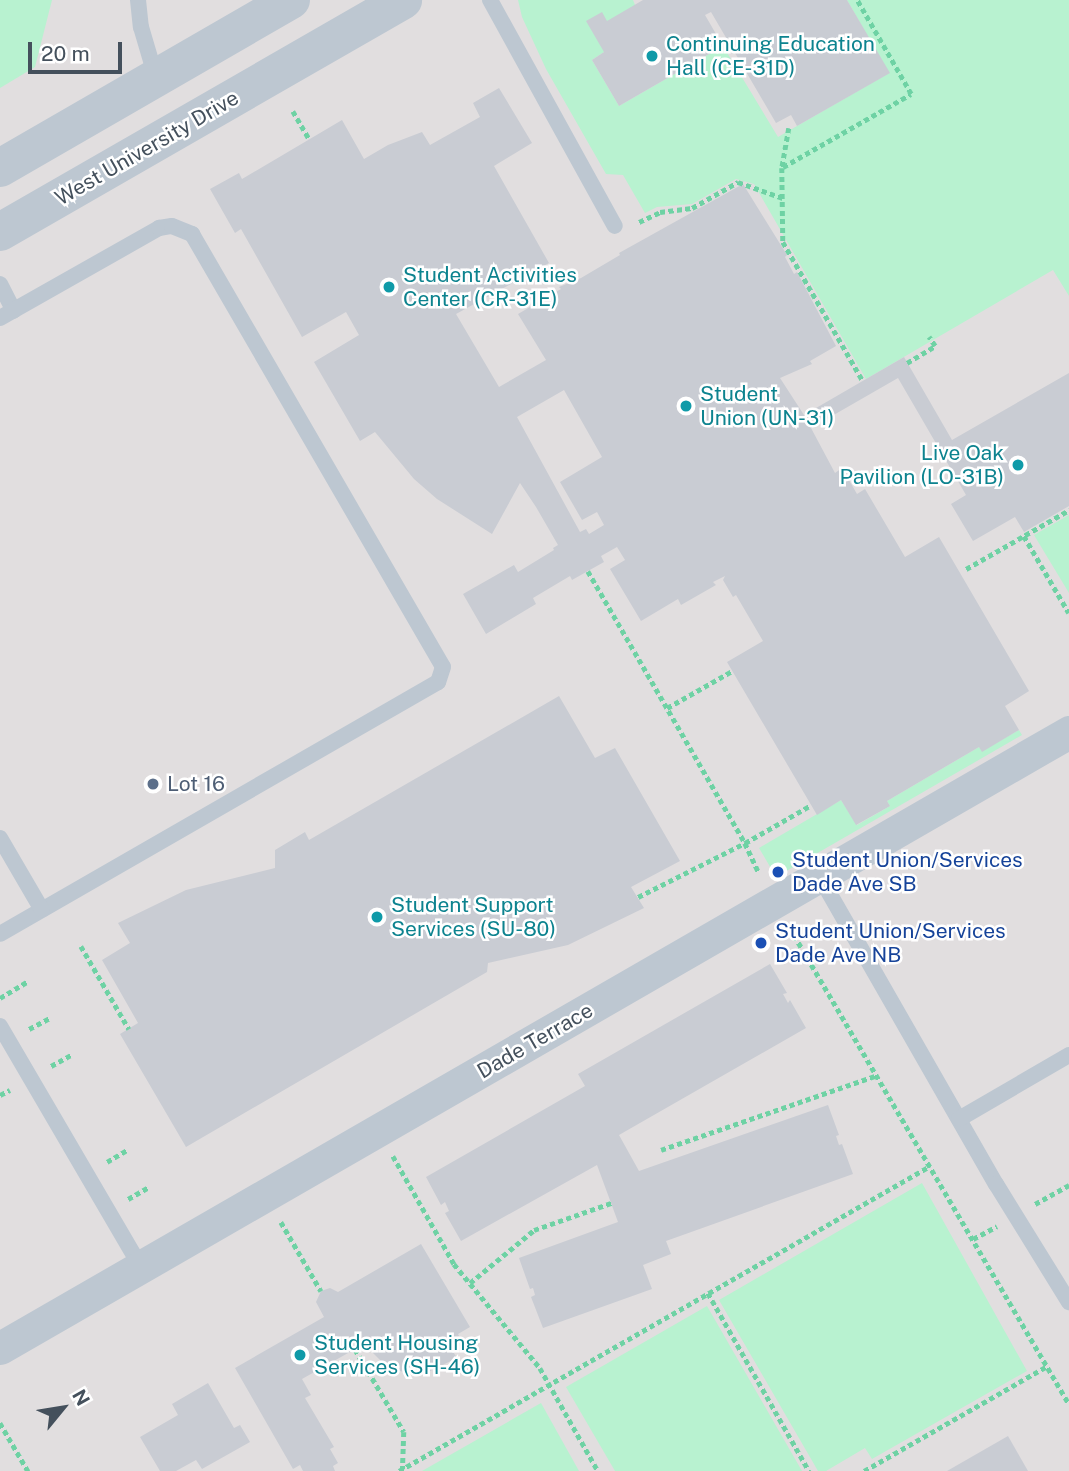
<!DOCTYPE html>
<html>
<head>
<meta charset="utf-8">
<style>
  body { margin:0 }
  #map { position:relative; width:1069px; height:1471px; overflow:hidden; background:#f0eded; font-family:"Public Sans",sans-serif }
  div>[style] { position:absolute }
  .education>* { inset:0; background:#e1dedf }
  .green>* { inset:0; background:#b8f2d0 }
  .building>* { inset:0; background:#c9ccd3 }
  .path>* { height:4.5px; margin-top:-2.25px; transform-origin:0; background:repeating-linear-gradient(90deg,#6ed2a4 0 5px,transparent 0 8.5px) }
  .service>* { height:16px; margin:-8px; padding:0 8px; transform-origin:8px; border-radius:8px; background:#bdc7d1 }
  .minor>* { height:33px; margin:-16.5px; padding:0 16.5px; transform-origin:16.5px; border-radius:16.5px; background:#bdc7d1 }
  .tertiary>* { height:38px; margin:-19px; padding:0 19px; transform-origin:19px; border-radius:19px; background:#bdc7d1 }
  .dots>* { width:19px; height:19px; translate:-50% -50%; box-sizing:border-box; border:4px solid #fff; border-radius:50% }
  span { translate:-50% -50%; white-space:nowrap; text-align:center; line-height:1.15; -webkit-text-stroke:5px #fff; paint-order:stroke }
  .culture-label { font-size:21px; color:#0d838f }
  .left { translate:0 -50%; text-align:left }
  .right { translate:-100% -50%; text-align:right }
  .street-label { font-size:21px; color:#44505c }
  .service-label { font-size:21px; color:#4e5e75 }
  .transit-label { font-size:21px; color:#164399 }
  .north { position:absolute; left:28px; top:1373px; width:70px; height:70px; -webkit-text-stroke:5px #fff; paint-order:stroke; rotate:60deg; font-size:19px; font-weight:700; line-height:28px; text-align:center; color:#44505c }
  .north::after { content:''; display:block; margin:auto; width:24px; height:32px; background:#44505c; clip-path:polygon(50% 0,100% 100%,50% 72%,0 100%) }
  .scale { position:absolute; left:28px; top:42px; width:94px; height:32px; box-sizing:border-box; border:4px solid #44505c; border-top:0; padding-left:9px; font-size:21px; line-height:24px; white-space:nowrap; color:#44505c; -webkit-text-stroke:5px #fff; paint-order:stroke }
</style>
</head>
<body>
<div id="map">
  <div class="education">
    <i style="clip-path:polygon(0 0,1069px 0,1069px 1471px,0 1471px)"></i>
  </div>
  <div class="green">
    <i style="clip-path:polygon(0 0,52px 0,35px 67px,0 88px)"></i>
    <i style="clip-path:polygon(518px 0,633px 0,635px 5px,604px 52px,592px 60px,619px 106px,723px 46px,778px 137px,889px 73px,847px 0,1069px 0,1069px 296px,1053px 270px,866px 379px,754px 184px,736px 179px,692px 204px,657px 207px,645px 213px,623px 175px,606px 174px,546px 69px,522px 17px)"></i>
    <i style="clip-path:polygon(1069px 515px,1069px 593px,1034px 535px)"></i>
    <i style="clip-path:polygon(1019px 730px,1022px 735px,776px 877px,759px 848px,841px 800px,857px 825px,890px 806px,887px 801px,979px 747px,982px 751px)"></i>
    <i style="clip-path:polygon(922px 1183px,1027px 1371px,872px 1459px,865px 1448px,826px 1471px,818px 1471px,719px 1300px)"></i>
    <i style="clip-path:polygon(707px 1306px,802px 1471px,615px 1471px,566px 1387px)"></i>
    <i style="clip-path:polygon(541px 1403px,579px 1471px,422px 1471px)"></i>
  </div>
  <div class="building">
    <i style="clip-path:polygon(643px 0,847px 0,890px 73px,797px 126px,791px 115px,776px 123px,711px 12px,705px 15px,723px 46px,619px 106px,592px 60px,604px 52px,586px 21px,602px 12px,607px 21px)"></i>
    <i style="clip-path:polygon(evenodd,499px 88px,532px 143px,494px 166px,549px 263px,456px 314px,499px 387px,546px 360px,518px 314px,561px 289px,559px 287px,581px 278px,620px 255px,619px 253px,743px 184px,787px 255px,785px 257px,794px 274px,797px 272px,836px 346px,810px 361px,812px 364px,780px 378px,804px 415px,904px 357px,952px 440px,1069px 373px,1069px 506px,1024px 532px,1015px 517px,973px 541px,951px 504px,966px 495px,898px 378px,811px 428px,835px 473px,842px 468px,857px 494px,865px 489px,905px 557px,939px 537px,1029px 691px,1005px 706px,1019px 730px,982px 752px,979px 747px,887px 801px,890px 806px,856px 825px,841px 800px,817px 815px,727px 662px,763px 641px,736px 595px,733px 597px,723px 580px,725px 576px,713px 582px,716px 585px,681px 605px,678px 599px,641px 621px,610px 569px,625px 560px,617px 547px,601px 556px,604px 562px,572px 580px,570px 576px,533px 598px,536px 604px,486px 634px,463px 594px,514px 565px,518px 572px,554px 550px,553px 548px,558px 545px,536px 507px,520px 483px,492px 534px,437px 499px,414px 479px,375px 432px,360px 441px,314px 362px,359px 335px,346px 312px,302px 337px,241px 229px,235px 233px,210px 189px,239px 173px,242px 179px,342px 120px,364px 159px,388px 145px,422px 132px,430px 145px,480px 117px,473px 103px,499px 88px,564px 390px,602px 457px,560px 482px,582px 520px,597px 512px,604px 525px,589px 534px,586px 529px,580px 532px,517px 417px,564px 390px)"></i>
    <i style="clip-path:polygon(559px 696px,595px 758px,615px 748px,680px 861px,631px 887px,644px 908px,568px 945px,488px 963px,487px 972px,186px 1147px,120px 1034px,138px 1023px,102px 960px,130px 943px,118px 923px,186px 890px,275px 868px,275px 850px,305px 832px,309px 840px)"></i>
    <i style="clip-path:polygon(770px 964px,787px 993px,783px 994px,788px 1003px,790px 1000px,806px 1028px,619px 1135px,639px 1171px,828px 1105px,839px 1135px,836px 1136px,839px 1145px,842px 1144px,853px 1174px,666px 1241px,671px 1254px,643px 1265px,652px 1289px,543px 1328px,531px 1297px,535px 1295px,533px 1288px,530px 1289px,519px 1258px,618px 1222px,597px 1165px,461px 1241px,445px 1213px,449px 1211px,445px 1202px,441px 1205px,426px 1177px,585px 1086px,578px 1074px)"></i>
    <i style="clip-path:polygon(421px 1244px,470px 1327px,458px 1334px,463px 1343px,452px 1350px,457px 1358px,428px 1372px,406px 1373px,386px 1366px,364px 1344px,302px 1379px,311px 1395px,305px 1398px,334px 1447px,330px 1449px,338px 1463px,333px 1466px,335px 1471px,303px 1471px,300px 1465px,293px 1469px,235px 1368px,324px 1317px,316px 1302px,321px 1291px,330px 1288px,338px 1292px)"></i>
    <i style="clip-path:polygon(208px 1383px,234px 1428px,240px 1425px,250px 1442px,202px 1469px,196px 1460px,176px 1471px,160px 1471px,140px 1437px,178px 1415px,172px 1404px)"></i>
    <i style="clip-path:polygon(1008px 1436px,1028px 1471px,947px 1471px)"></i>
  </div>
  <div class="path">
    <i style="left:293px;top:111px;width:32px;rotate:60deg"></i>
    <i style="left:789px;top:128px;width:41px;rotate:99.9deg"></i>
    <i style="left:782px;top:168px;width:74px;rotate:89.2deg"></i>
    <i style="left:783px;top:242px;width:160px;rotate:60.1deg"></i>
    <i style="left:783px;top:167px;width:147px;rotate:-29.7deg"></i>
    <i style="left:911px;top:94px;width:108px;rotate:-119.9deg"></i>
    <i style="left:639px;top:222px;width:23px;rotate:-25deg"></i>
    <i style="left:660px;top:212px;width:32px;rotate:-7deg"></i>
    <i style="left:692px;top:208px;width:53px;rotate:-29.5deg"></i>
    <i style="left:738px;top:182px;width:48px;rotate:19.6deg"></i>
    <i style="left:907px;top:363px;width:33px;rotate:-31deg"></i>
    <i style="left:935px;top:346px;width:11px;rotate:-124deg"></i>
    <i style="left:1024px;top:536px;width:89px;rotate:59.7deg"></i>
    <i style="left:966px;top:569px;width:119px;rotate:-29.8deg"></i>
    <i style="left:588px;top:571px;width:314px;rotate:60deg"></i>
    <i style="left:745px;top:843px;width:33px;rotate:65deg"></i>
    <i style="left:667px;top:708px;width:75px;rotate:-29.6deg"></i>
    <i style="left:638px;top:897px;width:120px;rotate:-26.8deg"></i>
    <i style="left:745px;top:843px;width:76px;rotate:-29.9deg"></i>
    <i style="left:790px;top:928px;width:552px;rotate:59.62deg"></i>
    <i style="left:81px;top:946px;width:96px;rotate:60deg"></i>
    <i style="left:0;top:998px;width:31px;rotate:-31deg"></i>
    <i style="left:29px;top:1029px;width:24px;rotate:-28deg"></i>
    <i style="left:51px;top:1066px;width:23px;rotate:-29deg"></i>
    <i style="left:0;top:1095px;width:11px;rotate:-27deg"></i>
    <i style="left:661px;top:1150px;width:229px;rotate:-19.1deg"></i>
    <i style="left:393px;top:1156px;width:124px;rotate:60.5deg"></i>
    <i style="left:454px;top:1264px;width:135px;rotate:50.4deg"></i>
    <i style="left:540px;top:1368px;width:118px;rotate:60.6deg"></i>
    <i style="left:107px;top:1162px;width:23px;rotate:-31deg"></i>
    <i style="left:128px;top:1199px;width:24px;rotate:-30deg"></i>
    <i style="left:1035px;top:1204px;width:39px;rotate:-29deg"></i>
    <i style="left:281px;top:1222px;width:80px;rotate:59.9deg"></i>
    <i style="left:973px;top:1239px;width:27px;rotate:-28deg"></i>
    <i style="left:470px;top:1283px;width:83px;rotate:-39.6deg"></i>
    <i style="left:534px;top:1230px;width:82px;rotate:-19.3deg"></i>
    <i style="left:708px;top:1293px;width:205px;rotate:60.4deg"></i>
    <i style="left:355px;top:1349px;width:96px;rotate:59.4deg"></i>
    <i style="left:404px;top:1432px;width:37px;rotate:92deg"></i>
    <i style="left:0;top:1423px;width:56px;rotate:59.7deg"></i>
    <i style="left:399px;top:1471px;width:612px;rotate:-29.87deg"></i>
    <i style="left:864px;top:1471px;width:211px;rotate:-29.8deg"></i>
  </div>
  <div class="service">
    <i style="left:138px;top:0;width:27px;rotate:84deg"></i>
    <i style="left:141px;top:27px;width:53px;rotate:73.6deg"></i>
    <i style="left:490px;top:0;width:258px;rotate:61.1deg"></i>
    <i style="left:0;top:284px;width:30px;rotate:63deg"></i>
    <i style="left:0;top:318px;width:183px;rotate:-29.5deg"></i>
    <i style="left:159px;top:228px;width:13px;rotate:-9deg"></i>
    <i style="left:172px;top:226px;width:22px;rotate:22deg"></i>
    <i style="left:192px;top:234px;width:500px;rotate:59.9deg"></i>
    <i style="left:443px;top:667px;width:16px;rotate:108deg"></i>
    <i style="left:438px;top:682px;width:505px;rotate:150.09deg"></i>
    <i style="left:0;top:838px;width:83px;rotate:59.7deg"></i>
    <i style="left:820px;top:877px;width:354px;rotate:60.2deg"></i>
    <i style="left:996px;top:1184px;width:139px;rotate:58.3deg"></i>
    <i style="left:0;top:1026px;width:279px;rotate:59.7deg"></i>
    <i style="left:959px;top:1119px;width:127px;rotate:-30.2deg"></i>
  </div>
  <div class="minor">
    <i style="left:0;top:1348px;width:1234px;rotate:-29.95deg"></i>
  </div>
  <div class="tertiary">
    <i style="left:0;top:168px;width:336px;rotate:-30deg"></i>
    <i style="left:0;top:232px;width:465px;rotate:-29.9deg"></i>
  </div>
  <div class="dots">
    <i style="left:652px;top:56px;background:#0f9aa8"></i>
    <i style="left:389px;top:287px;background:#0f9aa8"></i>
    <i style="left:686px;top:406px;background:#0f9aa8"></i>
    <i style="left:1018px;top:465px;background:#0f9aa8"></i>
    <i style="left:153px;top:784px;background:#5c6f8a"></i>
    <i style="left:778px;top:872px;background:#1a4fb4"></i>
    <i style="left:377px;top:917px;background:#0f9aa8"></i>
    <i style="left:761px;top:943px;background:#1a4fb4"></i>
    <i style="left:300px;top:1355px;background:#0f9aa8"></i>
  </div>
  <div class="culture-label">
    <span class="left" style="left:666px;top:56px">Continuing Education<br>Hall (CE-31D)</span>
    <span class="left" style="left:403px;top:287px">Student Activities<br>Center (CR-31E)</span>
    <span class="left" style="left:700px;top:406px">Student<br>Union (UN-31)</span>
    <span class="right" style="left:1004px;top:465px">Live Oak<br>Pavilion (LO-31B)</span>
    <span class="left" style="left:391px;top:917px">Student Support<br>Services (SU-80)</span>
    <span class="left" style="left:314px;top:1355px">Student Housing<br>Services (SH-46)</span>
  </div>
  <div class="street-label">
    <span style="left:147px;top:148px;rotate:-30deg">West University Drive</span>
    <span style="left:535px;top:1041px;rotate:-30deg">Dade Terrace</span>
  </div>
  <div class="service-label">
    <span class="left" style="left:167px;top:784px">Lot 16</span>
  </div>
  <div class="transit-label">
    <span class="left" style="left:792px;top:872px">Student Union/Services<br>Dade Ave SB</span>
    <span class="left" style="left:775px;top:943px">Student Union/Services<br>Dade Ave NB</span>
  </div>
  <div class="north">N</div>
  <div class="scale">20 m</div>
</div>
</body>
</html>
